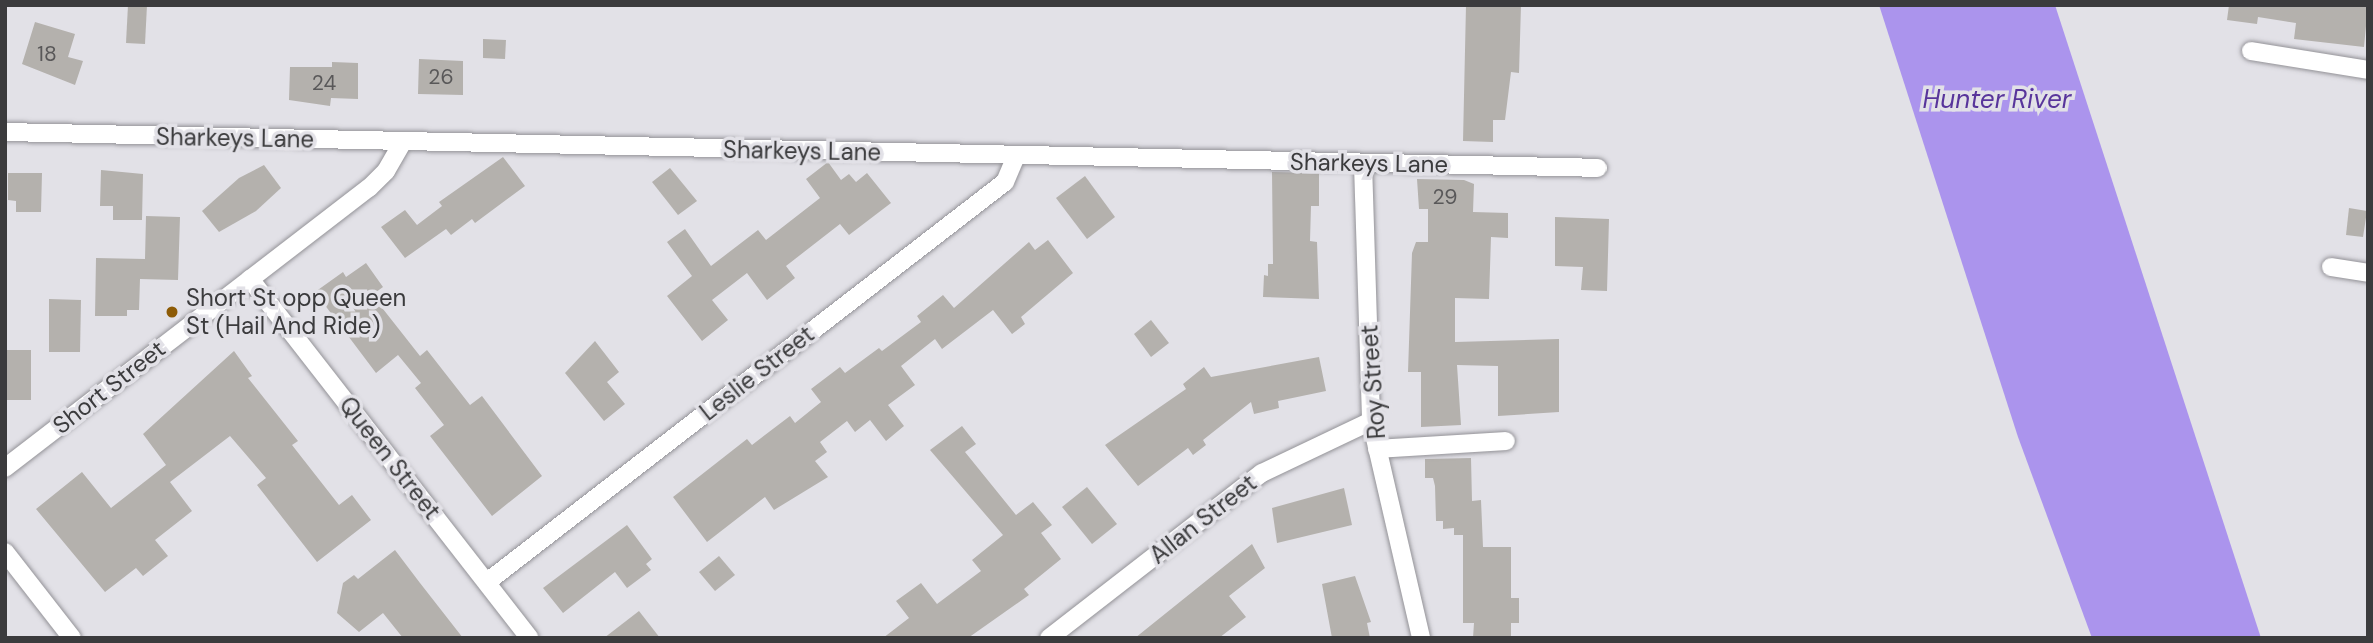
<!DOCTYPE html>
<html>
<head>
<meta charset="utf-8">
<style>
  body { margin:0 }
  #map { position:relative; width:2373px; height:643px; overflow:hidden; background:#e2e1e7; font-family:"DM Sans",sans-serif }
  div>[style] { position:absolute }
  .water>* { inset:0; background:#ab94ed }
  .building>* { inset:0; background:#b4b1ad }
  .roads { filter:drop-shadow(0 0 2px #939297) drop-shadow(0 0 2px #939297) }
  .street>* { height:18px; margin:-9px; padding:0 9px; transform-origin:9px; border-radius:9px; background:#fff }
  .dots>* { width:19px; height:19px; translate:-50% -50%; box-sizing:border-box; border:4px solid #e2e1e7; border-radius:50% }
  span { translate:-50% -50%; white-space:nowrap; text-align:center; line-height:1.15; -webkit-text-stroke:7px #e2e1e7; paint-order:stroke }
  .number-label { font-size:21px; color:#595859 }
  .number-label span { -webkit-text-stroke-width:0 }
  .street-label { font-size:24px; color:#3b3b3d }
  .poi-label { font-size:24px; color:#3b3b3d }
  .left { translate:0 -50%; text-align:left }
  .water-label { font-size:26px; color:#58359b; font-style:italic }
  .frame { position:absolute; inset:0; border:7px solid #3b3b3d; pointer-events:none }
</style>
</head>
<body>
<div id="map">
  <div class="water">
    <i style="clip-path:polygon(1879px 5px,2055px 5px,2261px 638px,2092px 638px,2018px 437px)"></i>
  </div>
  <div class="building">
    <i style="clip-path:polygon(128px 5px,147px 5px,145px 44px,126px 43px)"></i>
    <i style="clip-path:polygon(1466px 5px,1521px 5px,1519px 73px,1511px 72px,1505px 120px,1493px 120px,1493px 142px,1463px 141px)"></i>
    <i style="clip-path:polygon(2229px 5px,2368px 5px,2364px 47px,2294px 39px,2296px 23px,2258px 17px,2257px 24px,2227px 20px)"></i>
    <i style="clip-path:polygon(35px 22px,75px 34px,68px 57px,83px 61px,75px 85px,22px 64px)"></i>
    <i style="clip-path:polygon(483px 39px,506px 40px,505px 59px,483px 58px)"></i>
    <i style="clip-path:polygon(419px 59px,463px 61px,463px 95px,418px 94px)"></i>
    <i style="clip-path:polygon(332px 62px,358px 63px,358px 99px,331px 98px,330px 106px,289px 100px,290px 67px,332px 67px)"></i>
    <i style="clip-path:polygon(503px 157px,525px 186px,475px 223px,472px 219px,451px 235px,446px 229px,405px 258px,381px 227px,405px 210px,417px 225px,442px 206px,439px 202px)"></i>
    <i style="clip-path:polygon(828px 162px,841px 180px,849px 174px,856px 182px,867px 173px,891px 203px,849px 235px,840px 224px,786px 266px,795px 278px,767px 300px,747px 273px,712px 300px,728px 320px,702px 341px,667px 296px,692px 276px,667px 242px,685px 229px,711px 266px,758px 230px,766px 240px,820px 198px,806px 179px)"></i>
    <i style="clip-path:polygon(264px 165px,281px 188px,256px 211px,219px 232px,202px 211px,239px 178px)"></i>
    <i style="clip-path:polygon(670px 168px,697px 201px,678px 215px,652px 182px)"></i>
    <i style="clip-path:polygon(101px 170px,143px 174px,142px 220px,113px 220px,113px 206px,100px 206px)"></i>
    <i style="clip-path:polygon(1272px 172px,1319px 173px,1319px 206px,1311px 206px,1310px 241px,1317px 242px,1319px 299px,1263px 297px,1264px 275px,1268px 276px,1268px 264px,1273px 264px)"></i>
    <i style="clip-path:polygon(8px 173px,42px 173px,41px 212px,16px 212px,16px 201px,8px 200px)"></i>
    <i style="clip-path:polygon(1085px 176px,1115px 217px,1087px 239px,1056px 198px)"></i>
    <i style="clip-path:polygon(1417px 179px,1464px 180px,1474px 184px,1473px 212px,1508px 213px,1508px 238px,1491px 237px,1489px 299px,1455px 298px,1455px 342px,1559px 339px,1559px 412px,1498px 416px,1498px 366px,1457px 365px,1461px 425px,1421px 427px,1421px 372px,1408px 372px,1412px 253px,1416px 242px,1428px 242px,1428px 209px,1419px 209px)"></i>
    <i style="clip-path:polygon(2349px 208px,2367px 211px,2363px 237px,2346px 235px)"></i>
    <i style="clip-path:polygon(146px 216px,180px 217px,178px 280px,140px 279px,139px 310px,127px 310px,127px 316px,95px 316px,96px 258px,145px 259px)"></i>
    <i style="clip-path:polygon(1555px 217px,1609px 219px,1607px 291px,1581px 290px,1583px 267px,1555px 266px)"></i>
    <i style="clip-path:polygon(1048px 240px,1073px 273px,1021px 317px,1025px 324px,1012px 334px,993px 310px,942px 349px,935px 339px,901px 366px,915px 385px,888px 405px,904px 426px,886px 441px,870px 420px,855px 432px,847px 421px,820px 442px,827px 452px,815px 461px,828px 477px,774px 510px,765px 497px,707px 542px,673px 497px,747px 439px,752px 445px,790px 416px,795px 423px,821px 402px,811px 389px,840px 367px,845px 373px,879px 348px,882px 351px,921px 322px,917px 316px,943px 295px,954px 308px,1029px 242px,1035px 250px)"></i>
    <i style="clip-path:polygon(366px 263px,383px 287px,372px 295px,420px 356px,427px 350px,470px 405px,482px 396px,542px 476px,492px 516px,430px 436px,444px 425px,415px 388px,421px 383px,398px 355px,376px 373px,315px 292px,343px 272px,346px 277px)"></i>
    <i style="clip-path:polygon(49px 299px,81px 300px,80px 352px,49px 352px)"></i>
    <i style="clip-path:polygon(1151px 320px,1169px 343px,1151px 357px,1134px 334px)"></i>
    <i style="clip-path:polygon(595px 341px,619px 372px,607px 382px,625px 404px,604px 421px,565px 373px)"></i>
    <i style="clip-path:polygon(5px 350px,31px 350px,31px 400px,5px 400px)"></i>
    <i style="clip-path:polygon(234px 351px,252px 376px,248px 378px,298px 441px,292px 445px,339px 505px,352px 495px,371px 520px,317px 562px,257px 485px,266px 478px,230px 436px,170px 482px,192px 511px,155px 540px,168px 556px,143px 576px,136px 568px,105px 592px,36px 509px,82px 472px,111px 508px,166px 465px,143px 434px)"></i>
    <i style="clip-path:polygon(1319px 357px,1326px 391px,1278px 401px,1279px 408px,1254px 414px,1251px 402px,1203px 440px,1206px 445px,1193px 455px,1188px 448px,1138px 486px,1105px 445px,1186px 389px,1183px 384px,1204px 367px,1211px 377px)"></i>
    <i style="clip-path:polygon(962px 426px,976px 444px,965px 452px,1016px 515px,1033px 502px,1052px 525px,1041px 533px,1061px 559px,1024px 589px,1029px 595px,968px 638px,883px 638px,909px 618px,896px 601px,921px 583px,937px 604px,981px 571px,972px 560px,1003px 535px,930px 450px)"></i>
    <i style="clip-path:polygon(1471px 458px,1472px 501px,1481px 500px,1483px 547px,1511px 547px,1511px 598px,1519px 598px,1519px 623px,1511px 623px,1511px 638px,1473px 638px,1474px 623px,1463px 623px,1463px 535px,1454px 535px,1454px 528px,1443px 529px,1443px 521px,1436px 521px,1435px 486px,1433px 478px,1425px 478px,1425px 459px)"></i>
    <i style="clip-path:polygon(1087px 487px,1117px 524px,1092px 544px,1062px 507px)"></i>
    <i style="clip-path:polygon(1344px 488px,1352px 525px,1277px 543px,1272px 508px)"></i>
    <i style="clip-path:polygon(627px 525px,652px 559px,646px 564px,651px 570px,627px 588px,615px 572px,563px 613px,543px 588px)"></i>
    <i style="clip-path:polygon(1252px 544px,1265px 568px,1229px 596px,1246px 617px,1219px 638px,1135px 638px)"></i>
    <i style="clip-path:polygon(395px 550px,420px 583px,463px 638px,403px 638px,383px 613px,359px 632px,337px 613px,343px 583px,354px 575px,358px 579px)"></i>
    <i style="clip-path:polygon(719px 556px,735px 575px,715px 591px,699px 572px)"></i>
    <i style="clip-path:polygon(1355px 576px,1371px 622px,1367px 623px,1370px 638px,1332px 638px,1322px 584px)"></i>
    <i style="clip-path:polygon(639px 611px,660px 638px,604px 638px)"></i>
  </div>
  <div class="roads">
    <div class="street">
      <i style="left:2251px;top:51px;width:119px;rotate:9.2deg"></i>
      <i style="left:5px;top:132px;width:1593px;rotate:1.29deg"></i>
      <i style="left:1363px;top:164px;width:257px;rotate:88.2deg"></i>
      <i style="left:1371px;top:421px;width:223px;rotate:77deg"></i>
      <i style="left:2331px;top:267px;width:37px;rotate:9deg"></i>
      <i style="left:250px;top:279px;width:455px;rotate:52.1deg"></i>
      <i style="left:1377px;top:449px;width:129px;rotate:-3.5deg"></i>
      <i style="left:5px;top:468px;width:459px;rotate:-37.6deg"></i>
      <i style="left:369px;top:188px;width:24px;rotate:-45deg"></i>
      <i style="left:386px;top:171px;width:32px;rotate:-60deg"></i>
      <i style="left:5px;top:552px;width:109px;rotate:52.1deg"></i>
      <i style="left:487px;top:582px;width:654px;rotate:-37.68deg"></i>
      <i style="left:1005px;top:182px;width:28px;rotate:-67deg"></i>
      <i style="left:1049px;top:638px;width:269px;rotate:-37.8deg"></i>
      <i style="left:1262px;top:473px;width:121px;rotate:-25.5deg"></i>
    </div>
  </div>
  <div class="dots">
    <i style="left:172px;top:312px;background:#8d5b06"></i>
  </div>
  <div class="number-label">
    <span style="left:47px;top:54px">18</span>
    <span style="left:441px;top:77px">26</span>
    <span style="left:324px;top:83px">24</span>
    <span style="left:1445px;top:197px">29</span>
  </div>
  <div class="street-label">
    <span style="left:235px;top:138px;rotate:1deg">Sharkeys Lane</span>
    <span style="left:802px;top:151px;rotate:1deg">Sharkeys Lane</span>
    <span style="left:1369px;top:163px;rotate:1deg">Sharkeys Lane</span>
    <span style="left:757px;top:373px;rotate:-38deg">Leslie Street</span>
    <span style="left:1373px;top:382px;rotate:-94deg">Roy Street</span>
    <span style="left:109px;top:387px;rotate:-38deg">Short Street</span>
    <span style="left:390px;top:458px;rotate:52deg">Queen Street</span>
    <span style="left:1203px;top:519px;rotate:-38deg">Allan Street</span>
  </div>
  <div class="poi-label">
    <span class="left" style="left:186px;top:312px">Short St opp Queen<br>St (Hail And Ride)</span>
  </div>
  <div class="water-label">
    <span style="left:1997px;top:100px">Hunter River</span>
  </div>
  <div class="frame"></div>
</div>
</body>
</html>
